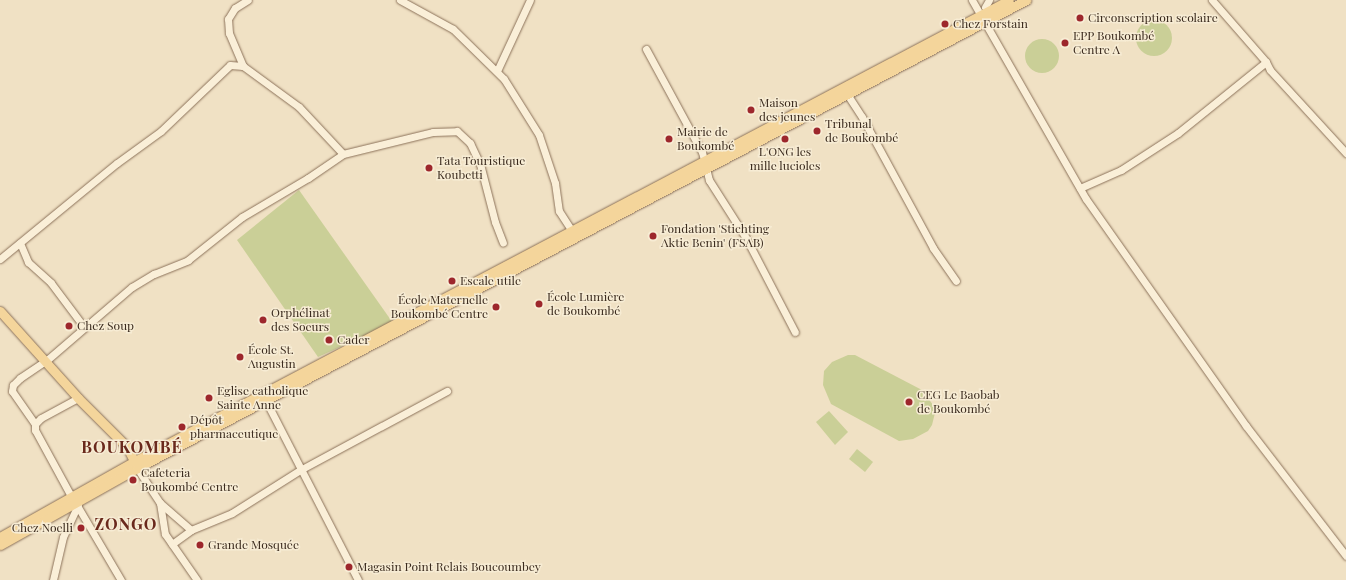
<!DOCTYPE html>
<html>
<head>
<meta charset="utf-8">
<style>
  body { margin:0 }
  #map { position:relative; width:1346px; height:580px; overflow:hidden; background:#f0e1c4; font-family:"Playfair Display",serif }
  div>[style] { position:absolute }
  .green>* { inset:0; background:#cacf97 }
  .round { border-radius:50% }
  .roads { filter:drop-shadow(0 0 1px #8c725a) drop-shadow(0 0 1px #8c725a) }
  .minor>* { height:7px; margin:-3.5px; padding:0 3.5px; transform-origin:3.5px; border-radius:3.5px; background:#faefd8 }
  .major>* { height:9px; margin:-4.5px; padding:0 4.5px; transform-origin:4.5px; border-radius:4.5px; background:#f4d59b }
  .dots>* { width:11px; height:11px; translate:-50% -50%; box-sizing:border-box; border:2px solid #f7ecd4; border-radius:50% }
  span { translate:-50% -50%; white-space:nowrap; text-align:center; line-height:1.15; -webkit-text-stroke:3px #f7ecd4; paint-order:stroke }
  .poi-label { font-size:12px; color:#3b2b1e }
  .left { translate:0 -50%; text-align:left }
  .right { translate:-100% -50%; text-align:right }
  .district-label { font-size:16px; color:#6a291c; font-weight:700; letter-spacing:1px }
</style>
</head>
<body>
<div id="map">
  <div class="green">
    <i class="round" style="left:1136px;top:20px;width:36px;height:36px"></i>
    <i class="round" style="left:1025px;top:39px;width:34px;height:34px"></i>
    <i style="clip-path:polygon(299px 190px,393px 323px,318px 357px,237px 240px)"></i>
    <i style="clip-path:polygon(848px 355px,855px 355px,922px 390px,936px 409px,932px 425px,928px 431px,913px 439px,899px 441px,831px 404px,823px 385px,824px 371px,832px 362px)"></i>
    <i style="clip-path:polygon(829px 411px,848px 432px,835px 445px,816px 422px)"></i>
    <i style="clip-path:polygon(857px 449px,873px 462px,865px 472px,849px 459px)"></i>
  </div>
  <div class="roads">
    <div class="minor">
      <i style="left:400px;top:0;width:60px;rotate:28.7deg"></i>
      <i style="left:453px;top:29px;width:71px;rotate:44.4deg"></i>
      <i style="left:504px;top:79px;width:66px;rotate:58deg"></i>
      <i style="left:539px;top:135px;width:51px;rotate:71.6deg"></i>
      <i style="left:555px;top:183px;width:28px;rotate:82deg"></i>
      <i style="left:559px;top:211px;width:24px;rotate:57deg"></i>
      <i style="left:972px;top:0;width:229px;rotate:60.2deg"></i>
      <i style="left:1086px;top:199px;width:278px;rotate:54.8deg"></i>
      <i style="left:1246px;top:426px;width:164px;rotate:52.4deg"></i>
      <i style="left:1212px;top:0;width:82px;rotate:48.9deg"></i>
      <i style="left:1266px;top:62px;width:9px;rotate:63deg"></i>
      <i style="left:1270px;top:70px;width:113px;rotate:47.5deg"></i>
      <i style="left:985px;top:7px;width:8px;rotate:-60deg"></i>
      <i style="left:646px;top:49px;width:117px;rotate:61.5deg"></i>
      <i style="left:702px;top:152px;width:29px;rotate:76deg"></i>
      <i style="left:709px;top:180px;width:69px;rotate:57.5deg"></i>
      <i style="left:746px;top:238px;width:106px;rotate:62.5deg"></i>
      <i style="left:243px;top:66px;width:36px;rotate:-113deg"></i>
      <i style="left:229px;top:33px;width:14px;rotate:-94deg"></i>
      <i style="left:228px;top:19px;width:13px;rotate:-58deg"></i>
      <i style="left:235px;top:8px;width:15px;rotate:-32deg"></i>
      <i style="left:497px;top:71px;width:78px;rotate:-65.1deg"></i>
      <i style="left:847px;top:94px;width:27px;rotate:57deg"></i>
      <i style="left:862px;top:117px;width:149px;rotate:61.5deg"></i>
      <i style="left:933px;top:248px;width:40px;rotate:55.1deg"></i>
      <i style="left:1080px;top:188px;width:45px;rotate:-23.7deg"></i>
      <i style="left:1121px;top:170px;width:68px;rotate:-33deg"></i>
      <i style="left:1178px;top:133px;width:113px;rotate:-38.9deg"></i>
      <i style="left:20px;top:243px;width:21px;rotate:67deg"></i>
      <i style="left:28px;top:262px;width:31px;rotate:42deg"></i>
      <i style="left:51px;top:283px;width:55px;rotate:53.1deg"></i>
      <i style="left:0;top:259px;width:151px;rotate:-39.4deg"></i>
      <i style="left:117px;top:163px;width:54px;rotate:-36deg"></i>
      <i style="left:161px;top:131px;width:95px;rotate:-43.7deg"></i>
      <i style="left:230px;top:65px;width:13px;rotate:4deg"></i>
      <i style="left:243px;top:66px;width:69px;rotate:36.2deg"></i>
      <i style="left:299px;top:107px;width:64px;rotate:46.9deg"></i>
      <i style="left:266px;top:401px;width:201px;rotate:62.8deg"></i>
      <i style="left:35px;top:424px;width:40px;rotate:-124.9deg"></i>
      <i style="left:12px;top:391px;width:6px;rotate:-81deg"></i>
      <i style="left:13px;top:385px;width:10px;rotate:-45deg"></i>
      <i style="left:20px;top:378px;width:32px;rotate:-34deg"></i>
      <i style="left:47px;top:360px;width:112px;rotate:-40.7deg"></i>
      <i style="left:132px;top:287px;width:26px;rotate:-31deg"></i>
      <i style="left:154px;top:274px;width:37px;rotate:-22deg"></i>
      <i style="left:188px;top:260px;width:69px;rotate:-38.5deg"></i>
      <i style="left:242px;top:217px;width:77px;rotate:-30.6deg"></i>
      <i style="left:308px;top:178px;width:42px;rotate:-34.4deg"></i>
      <i style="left:343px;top:154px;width:93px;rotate:-13.7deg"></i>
      <i style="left:433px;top:132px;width:24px;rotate:-2deg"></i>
      <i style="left:457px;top:131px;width:18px;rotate:43deg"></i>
      <i style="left:470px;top:143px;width:23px;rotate:65deg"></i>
      <i style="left:480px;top:164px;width:60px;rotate:75.5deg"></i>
      <i style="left:495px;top:222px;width:22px;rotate:69deg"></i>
      <i style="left:137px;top:468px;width:42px;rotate:56.7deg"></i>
      <i style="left:160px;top:503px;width:31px;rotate:81deg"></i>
      <i style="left:165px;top:534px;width:56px;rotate:55.2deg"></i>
      <i style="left:71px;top:496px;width:75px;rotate:-118.6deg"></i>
      <i style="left:35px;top:430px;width:6px;rotate:-90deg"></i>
      <i style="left:35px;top:424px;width:8px;rotate:-45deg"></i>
      <i style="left:41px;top:418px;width:42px;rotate:-28.4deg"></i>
      <i style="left:75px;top:502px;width:91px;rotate:59.5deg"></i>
      <i style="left:160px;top:503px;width:41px;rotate:41.1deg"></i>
      <i style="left:172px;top:544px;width:24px;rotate:-36deg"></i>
      <i style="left:191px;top:530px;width:44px;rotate:-22.5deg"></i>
      <i style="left:232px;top:513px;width:80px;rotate:-32.3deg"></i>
      <i style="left:300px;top:470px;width:167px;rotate:-28.3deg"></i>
      <i style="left:53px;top:580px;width:44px;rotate:-76.9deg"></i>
      <i style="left:63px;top:537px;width:35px;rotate:-65deg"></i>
    </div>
    <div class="major">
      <i style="left:0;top:311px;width:117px;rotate:48.1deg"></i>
      <i style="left:78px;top:398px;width:69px;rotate:45deg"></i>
      <i style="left:127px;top:447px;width:22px;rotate:63deg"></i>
      <i style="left:0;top:537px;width:153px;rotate:-29.4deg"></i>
      <i style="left:133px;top:462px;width:990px;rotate:-27.81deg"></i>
      <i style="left:0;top:545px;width:157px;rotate:-29.3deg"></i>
      <i style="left:137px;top:468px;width:1005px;rotate:-27.76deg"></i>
    </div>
  </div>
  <div class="dots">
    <i style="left:1080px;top:18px;background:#9d272c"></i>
    <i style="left:945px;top:24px;background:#9d272c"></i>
    <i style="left:1065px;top:43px;background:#9d272c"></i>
    <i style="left:751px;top:110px;background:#9d272c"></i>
    <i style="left:817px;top:131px;background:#9d272c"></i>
    <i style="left:669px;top:139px;background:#9d272c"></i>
    <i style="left:785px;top:139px;background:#9d272c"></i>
    <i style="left:429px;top:168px;background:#9d272c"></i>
    <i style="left:653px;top:236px;background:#9d272c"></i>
    <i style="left:452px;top:281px;background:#9d272c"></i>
    <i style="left:539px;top:304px;background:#9d272c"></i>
    <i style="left:496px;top:307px;background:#9d272c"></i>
    <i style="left:263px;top:320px;background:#9d272c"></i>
    <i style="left:69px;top:326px;background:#9d272c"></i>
    <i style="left:329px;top:340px;background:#9d272c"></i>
    <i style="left:240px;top:357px;background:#9d272c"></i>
    <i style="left:209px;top:398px;background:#9d272c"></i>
    <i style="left:909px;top:402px;background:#9d272c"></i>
    <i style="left:182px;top:427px;background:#9d272c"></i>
    <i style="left:133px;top:480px;background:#9d272c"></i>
    <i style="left:81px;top:528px;background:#9d272c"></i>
    <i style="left:200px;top:545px;background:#9d272c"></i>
    <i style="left:349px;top:567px;background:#9d272c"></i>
  </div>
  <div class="poi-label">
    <span class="left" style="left:1088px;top:18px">Circonscription scolaire</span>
    <span class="left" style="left:953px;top:24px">Chez Forstain</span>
    <span class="left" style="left:1073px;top:43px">EPP Boukombé<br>Centre A</span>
    <span class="left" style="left:759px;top:110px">Maison<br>des jeunes</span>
    <span class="left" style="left:825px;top:131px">Tribunal<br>de Boukombé</span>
    <span class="left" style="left:677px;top:139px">Mairie de<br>Boukombé</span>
    <span style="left:785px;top:159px">L'ONG les<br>mille lucioles</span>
    <span class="left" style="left:437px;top:168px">Tata Touristique<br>Koubetti</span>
    <span class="left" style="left:661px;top:236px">Fondation 'Stichting<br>Aktie Benin' (FSAB)</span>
    <span class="left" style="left:460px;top:281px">Escale utile</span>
    <span class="left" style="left:547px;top:304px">École Lumière<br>de Boukombé</span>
    <span class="right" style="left:488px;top:307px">École Maternelle<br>Boukombé Centre</span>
    <span class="left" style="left:271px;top:320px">Orphélinat<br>des Soeurs</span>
    <span class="left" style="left:77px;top:326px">Chez Soup</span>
    <span class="left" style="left:337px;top:340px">Cader</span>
    <span class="left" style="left:248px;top:357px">École St.<br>Augustin</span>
    <span class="left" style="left:217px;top:398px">Eglise catholique<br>Sainte Anne</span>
    <span class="left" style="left:917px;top:402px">CEG Le Baobab<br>de Boukombé</span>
    <span class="left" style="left:190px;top:427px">Dépôt<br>pharmaceutique</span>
    <span class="left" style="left:141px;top:480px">Cafeteria<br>Boukombé Centre</span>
    <span class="right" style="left:73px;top:528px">Chez Noelli</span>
    <span class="left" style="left:208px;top:545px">Grande Mosquée</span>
    <span class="left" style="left:357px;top:567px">Magasin Point Relais Boucoumbey</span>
  </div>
  <div class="district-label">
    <span style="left:132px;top:447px">BOUKOMBÉ</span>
    <span style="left:126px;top:524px">ZONGO</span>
  </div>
</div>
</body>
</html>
